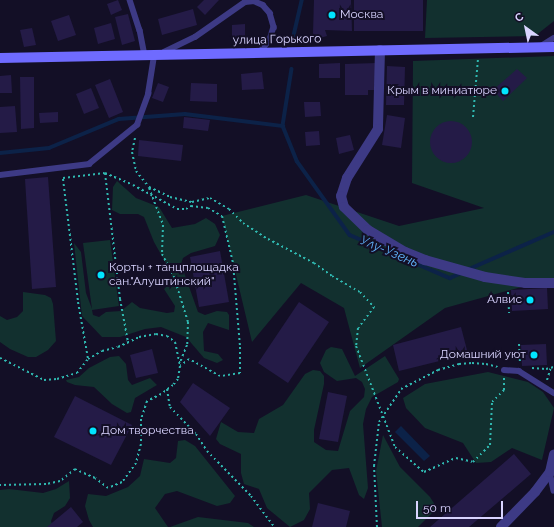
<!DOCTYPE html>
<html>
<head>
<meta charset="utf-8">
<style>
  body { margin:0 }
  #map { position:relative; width:554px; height:527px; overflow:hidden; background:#130f26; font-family:Raleway,sans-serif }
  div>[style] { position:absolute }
  .green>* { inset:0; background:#12302f }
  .water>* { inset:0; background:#0c2248 }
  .stream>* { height:3.5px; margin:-1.75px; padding:0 1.75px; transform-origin:1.75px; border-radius:1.75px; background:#0c2248 }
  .building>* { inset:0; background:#241b47 }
  .round { border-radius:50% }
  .path>* { height:2px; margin-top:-1px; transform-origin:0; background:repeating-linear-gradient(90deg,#2fb8b0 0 2px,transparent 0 5px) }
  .service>* { height:5.5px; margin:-2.75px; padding:0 2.75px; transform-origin:2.75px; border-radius:2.75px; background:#3d3a85 }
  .minor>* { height:10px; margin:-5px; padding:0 5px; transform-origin:5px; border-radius:5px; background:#3d3a85 }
  .secondary>* { height:10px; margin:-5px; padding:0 5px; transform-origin:5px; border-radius:5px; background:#6f6bff }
  .dots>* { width:11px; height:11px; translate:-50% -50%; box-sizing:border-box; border:2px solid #130f26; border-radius:50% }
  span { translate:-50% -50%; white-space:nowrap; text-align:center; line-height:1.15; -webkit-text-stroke:4px #130f26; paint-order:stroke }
  .poi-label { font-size:12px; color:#d9d4ff }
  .left { translate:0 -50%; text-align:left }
  .right { translate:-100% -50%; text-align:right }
  .street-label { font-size:12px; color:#d9d4ff }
  .water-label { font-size:13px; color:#62b6ff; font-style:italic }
  .north { position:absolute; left:506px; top:8px; width:40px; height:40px; -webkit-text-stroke:3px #130f26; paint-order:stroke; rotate:327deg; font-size:11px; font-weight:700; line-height:16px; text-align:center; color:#d9d4ff }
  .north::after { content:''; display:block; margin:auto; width:14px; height:18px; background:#d9d4ff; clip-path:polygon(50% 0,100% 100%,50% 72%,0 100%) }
  .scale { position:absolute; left:416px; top:501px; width:87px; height:18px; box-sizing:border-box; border:2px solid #d9d4ff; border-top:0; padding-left:5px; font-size:12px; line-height:14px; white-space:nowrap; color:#d9d4ff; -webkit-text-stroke:3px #130f26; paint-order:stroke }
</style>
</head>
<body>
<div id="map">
  <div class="green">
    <i style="clip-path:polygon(427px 0,554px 0,554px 21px,535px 36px,425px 38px)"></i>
    <i style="clip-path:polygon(554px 56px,554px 278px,445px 308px,360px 368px,344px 308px,301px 283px,252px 342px,222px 216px,306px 195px,399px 226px,484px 208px,412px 183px,413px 61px)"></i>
    <i style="clip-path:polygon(117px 181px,136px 198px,159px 207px,172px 228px,195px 224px,206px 218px,215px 224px,220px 235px,215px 246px,191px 253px,183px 258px,181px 264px,198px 312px,205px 315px,217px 311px,227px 312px,229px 315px,229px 330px,208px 323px,203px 332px,204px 351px,218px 354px,223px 360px,217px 363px,204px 358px,186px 337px,161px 327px,145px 329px,120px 337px,102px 337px,82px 316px,74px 243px,81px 252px,86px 293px,92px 309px,83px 243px,110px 240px,119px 306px,92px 310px,93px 315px,99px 317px,106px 312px,121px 311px,132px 302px,140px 308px,167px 313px,174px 312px,175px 306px,164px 289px,171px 282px,172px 274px,154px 242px,144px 217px,138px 214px,120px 214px,112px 210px,113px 187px)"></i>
    <i style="clip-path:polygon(23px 292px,45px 295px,51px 298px,53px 304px,56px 341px,48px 350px,36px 357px,28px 357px,10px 349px,0 342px,0 316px,7px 320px,17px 317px,23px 311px)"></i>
    <i style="clip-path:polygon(331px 347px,342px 349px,355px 376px,385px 356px,399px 379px,398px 382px,372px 397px,366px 409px,363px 424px,368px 488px,364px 499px,359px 495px,349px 468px,332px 470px,309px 493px,310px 509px,304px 520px,290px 527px,267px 508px,259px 489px,244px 484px,241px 473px,241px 454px,220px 444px,216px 439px,221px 422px,238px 432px,254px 433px,259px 419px,283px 405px,305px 374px,313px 370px,320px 371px,324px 376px,324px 384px,314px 430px,314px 442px,326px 450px,338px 451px,350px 411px,364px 397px,365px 389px,362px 382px,356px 378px,337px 381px,324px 372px,320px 363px,326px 350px)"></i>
    <i style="clip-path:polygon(119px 356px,126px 364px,128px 380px,132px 385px,150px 378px,157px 385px,135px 398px,131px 412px,127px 413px,112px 404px,94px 387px,75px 385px,67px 382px,66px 380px,79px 377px,89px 368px,110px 357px)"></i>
    <i style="clip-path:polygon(488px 372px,528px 382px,543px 392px,554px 408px,542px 460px,512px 448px,491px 462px,476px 463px,463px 443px,425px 428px,406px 408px,403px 398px,425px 384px)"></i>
    <i style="clip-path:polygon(383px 435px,400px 467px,430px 497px,437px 508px,418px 527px,382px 527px,376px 471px)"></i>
    <i style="clip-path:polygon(185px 440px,195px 446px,235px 496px,230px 503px,217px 506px,177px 491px,165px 494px,155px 508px,168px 527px,93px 527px,89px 520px,85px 506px,88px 494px,106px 496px,128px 487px,140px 476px,144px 459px,170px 463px,176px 458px,178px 441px)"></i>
    <i style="clip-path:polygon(69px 481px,70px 498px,65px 506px,54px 513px,51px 521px,53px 527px,0 527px,0 490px,9px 489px,43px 493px,56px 489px)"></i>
    <i style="clip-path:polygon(198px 517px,248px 523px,254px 527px,170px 527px)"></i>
  </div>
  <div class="water">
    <i style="clip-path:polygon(401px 426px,430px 456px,424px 461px,395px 432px)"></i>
  </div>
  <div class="stream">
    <i style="left:293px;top:38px;width:39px;rotate:-77deg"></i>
    <i style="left:292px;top:69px;width:58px;rotate:99deg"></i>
    <i style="left:283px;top:126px;width:38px;rotate:68deg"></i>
    <i style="left:297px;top:161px;width:91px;rotate:54.4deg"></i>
    <i style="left:350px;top:235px;width:109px;rotate:23.3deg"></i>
    <i style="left:450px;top:278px;width:13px;rotate:-23deg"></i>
    <i style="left:0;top:153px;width:49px;rotate:-5.8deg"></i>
    <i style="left:49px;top:148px;width:76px;rotate:-22.5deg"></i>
    <i style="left:119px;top:119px;width:66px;rotate:-4.3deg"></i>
    <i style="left:185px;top:114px;width:99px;rotate:7deg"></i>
    <i style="left:467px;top:270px;width:95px;rotate:-23.6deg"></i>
  </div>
  <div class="building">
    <i style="clip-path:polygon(118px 0,122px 10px,111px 15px,107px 4px)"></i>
    <i style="clip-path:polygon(204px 0,219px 0,205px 15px,197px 7px)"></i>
    <i style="clip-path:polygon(314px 0,351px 0,352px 31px,325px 30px,327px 36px,316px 39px,313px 33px)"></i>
    <i style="clip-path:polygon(354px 0,423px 0,423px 31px,354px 31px)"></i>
    <i style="clip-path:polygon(193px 9px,197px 25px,162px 35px,158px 19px)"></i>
    <i style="clip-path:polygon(128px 14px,135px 41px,122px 45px,115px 17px)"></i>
    <i style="clip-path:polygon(69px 15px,76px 35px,58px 41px,51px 21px)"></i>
    <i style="clip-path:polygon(111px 23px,115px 39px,98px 44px,94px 28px)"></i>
    <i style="clip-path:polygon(245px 24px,245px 36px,232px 37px,232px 25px)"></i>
    <i style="clip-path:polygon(32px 28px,36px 45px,24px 47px,20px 30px)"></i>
    <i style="clip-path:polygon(340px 63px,340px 78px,319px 78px,319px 64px)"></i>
    <i style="clip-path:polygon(377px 63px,377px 84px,374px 84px,374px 90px,368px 90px,368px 95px,345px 95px,345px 64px)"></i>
    <i style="clip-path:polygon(387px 66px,405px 67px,404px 105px,386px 105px)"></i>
    <i style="clip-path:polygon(517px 69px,527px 78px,503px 101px,493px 90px)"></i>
    <i style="clip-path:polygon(262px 72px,264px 89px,242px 90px,241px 74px)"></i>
    <i style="clip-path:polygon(11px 75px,12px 93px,0 93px,0 76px)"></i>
    <i style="clip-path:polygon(20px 77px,34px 77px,34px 128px,21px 129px)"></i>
    <i style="clip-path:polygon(110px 79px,123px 112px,109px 118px,95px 85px)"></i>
    <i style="clip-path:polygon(158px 83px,169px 87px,163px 102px,152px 98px)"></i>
    <i style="clip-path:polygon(191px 83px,217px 84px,217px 102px,190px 101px)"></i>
    <i style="clip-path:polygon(91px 88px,99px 108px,84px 114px,76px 94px)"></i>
    <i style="clip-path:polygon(304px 102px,320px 102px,321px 116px,305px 117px)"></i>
    <i style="clip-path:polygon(15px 106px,17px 132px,0 133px,0 107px)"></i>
    <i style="clip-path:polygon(58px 112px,58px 122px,40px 123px,39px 113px)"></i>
    <i style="clip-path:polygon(387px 115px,405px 118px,401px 148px,382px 145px)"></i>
    <i style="clip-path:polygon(184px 117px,210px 120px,208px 131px,183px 128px)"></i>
    <i class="round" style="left:430px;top:121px;width:42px;height:42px"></i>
    <i style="clip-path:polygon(319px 131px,320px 145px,306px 146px,305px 132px)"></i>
    <i style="clip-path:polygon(350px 135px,354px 150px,339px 154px,336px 138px)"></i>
    <i style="clip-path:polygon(139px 140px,183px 145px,181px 161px,138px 156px)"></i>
    <i style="clip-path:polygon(48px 177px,56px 287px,32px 289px,25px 179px)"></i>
    <i style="clip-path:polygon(220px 251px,229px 302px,199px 307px,190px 257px)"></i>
    <i style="clip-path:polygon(547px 288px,548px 309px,512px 311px,511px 290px)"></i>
    <i style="clip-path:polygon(299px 302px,329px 322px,288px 383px,258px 363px)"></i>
    <i style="clip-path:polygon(461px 327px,468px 354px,399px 371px,393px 345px)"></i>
    <i style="clip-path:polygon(546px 344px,547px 365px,522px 366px,521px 345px)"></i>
    <i style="clip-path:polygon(152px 349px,158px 373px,136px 378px,130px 355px)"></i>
    <i style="clip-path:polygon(193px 383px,230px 408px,210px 436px,180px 402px)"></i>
    <i style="clip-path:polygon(328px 392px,347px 396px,338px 442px,319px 439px)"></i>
    <i style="clip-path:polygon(75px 396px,132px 425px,111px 465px,54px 437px)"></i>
    <i style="clip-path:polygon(514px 454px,531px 474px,469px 527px,430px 527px)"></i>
    <i style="clip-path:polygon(318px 503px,350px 511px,346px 527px,312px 527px)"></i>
    <i style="clip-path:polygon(71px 507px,83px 522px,77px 527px,47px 527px)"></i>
  </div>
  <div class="path">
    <i style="left:473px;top:117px;width:58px;rotate:-85.1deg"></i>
    <i style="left:135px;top:138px;width:14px;rotate:102deg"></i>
    <i style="left:132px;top:152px;width:19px;rotate:78deg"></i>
    <i style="left:136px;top:171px;width:21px;rotate:51deg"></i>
    <i style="left:149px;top:187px;width:23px;rotate:25deg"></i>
    <i style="left:170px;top:197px;width:23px;rotate:13deg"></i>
    <i style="left:192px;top:202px;width:18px;rotate:-13deg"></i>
    <i style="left:210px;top:198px;width:22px;rotate:30deg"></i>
    <i style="left:229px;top:209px;width:20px;rotate:45deg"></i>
    <i style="left:243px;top:223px;width:30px;rotate:33deg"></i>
    <i style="left:268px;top:239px;width:52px;rotate:27.6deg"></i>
    <i style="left:314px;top:263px;width:22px;rotate:36deg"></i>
    <i style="left:332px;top:276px;width:32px;rotate:30deg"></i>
    <i style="left:360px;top:292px;width:21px;rotate:47deg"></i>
    <i style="left:374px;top:307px;width:26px;rotate:127deg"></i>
    <i style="left:358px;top:328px;width:18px;rotate:96deg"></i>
    <i style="left:356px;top:346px;width:108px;rotate:68.9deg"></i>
    <i style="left:395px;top:447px;width:38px;rotate:41deg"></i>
    <i style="left:424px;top:472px;width:35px;rotate:-24deg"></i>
    <i style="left:456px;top:458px;width:17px;rotate:13deg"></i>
    <i style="left:473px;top:462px;width:24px;rotate:-45deg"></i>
    <i style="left:490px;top:445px;width:43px;rotate:-87.3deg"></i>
    <i style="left:492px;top:402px;width:17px;rotate:-45deg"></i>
    <i style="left:504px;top:390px;width:13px;rotate:-90deg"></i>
    <i style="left:105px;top:173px;width:127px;rotate:83.2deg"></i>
    <i style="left:120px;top:299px;width:44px;rotate:79.5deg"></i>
    <i style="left:63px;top:178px;width:42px;rotate:-6.8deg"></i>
    <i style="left:105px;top:173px;width:30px;rotate:23deg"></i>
    <i style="left:133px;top:185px;width:50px;rotate:28.6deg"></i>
    <i style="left:177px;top:209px;width:9px"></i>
    <i style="left:186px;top:209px;width:6px;rotate:-31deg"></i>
    <i style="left:191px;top:206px;width:17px;rotate:7deg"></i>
    <i style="left:208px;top:208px;width:16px;rotate:30deg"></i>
    <i style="left:222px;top:216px;width:48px;rotate:76.8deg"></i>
    <i style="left:233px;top:263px;width:84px;rotate:85.2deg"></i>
    <i style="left:240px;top:347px;width:26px;rotate:90deg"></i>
    <i style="left:240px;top:373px;width:20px;rotate:171deg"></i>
    <i style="left:220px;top:376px;width:35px;rotate:-151deg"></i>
    <i style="left:189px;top:359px;width:11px;rotate:142deg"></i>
    <i style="left:63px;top:179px;width:124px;rotate:83deg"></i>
    <i style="left:78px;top:302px;width:58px;rotate:80deg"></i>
    <i style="left:149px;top:188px;width:40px;rotate:69deg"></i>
    <i style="left:163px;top:225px;width:29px;rotate:92deg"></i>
    <i style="left:162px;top:254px;width:26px;rotate:62deg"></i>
    <i style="left:174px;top:277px;width:47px;rotate:72.7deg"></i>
    <i style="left:188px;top:322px;width:23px;rotate:92deg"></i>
    <i style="left:187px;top:345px;width:18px;rotate:112deg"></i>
    <i style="left:508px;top:292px;width:21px;rotate:87deg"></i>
    <i style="left:519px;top:344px;width:19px;rotate:87deg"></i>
    <i style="left:0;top:358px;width:49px;rotate:26.6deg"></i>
    <i style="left:44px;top:380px;width:13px;rotate:-4deg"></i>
    <i style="left:57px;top:379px;width:21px;rotate:-17deg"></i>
    <i style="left:77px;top:373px;width:18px;rotate:-52deg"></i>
    <i style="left:88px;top:359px;width:16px;rotate:-30deg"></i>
    <i style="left:102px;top:351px;width:16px;rotate:-14deg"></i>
    <i style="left:118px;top:347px;width:23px;rotate:-25deg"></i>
    <i style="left:139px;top:337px;width:17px;rotate:-10deg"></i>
    <i style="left:156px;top:334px;width:11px;rotate:10deg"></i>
    <i style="left:167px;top:336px;width:10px;rotate:37deg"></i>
    <i style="left:175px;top:342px;width:25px;rotate:78deg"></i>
    <i style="left:180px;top:366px;width:13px;rotate:99deg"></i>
    <i style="left:178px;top:379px;width:8px;rotate:130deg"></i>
    <i style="left:173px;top:385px;width:15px;rotate:143deg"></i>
    <i style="left:161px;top:394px;width:16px;rotate:153deg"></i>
    <i style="left:147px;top:401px;width:19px;rotate:108deg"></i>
    <i style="left:141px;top:419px;width:25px;rotate:90deg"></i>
    <i style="left:141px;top:444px;width:20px;rotate:105deg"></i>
    <i style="left:136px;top:463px;width:24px;rotate:126deg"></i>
    <i style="left:122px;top:482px;width:15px;rotate:157deg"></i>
    <i style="left:108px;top:488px;width:16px;rotate:-142deg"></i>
    <i style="left:95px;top:478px;width:22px;rotate:-156deg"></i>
    <i style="left:75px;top:469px;width:19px;rotate:141deg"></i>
    <i style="left:60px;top:481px;width:14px;rotate:168deg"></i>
    <i style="left:46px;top:484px;width:46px;rotate:178.8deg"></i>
    <i style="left:532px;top:368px;width:14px;rotate:4deg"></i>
    <i style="left:546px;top:369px;width:8px;rotate:-14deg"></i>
    <i style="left:547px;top:380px;width:14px;rotate:-73deg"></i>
    <i style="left:167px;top:389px;width:18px;rotate:81deg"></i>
    <i style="left:170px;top:407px;width:37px;rotate:46deg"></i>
    <i style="left:196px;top:434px;width:20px;rotate:57deg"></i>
    <i style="left:207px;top:451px;width:63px;rotate:45.6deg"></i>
    <i style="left:251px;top:496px;width:39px;rotate:53deg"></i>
    <i style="left:377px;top:527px;width:61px;rotate:-92.8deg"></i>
    <i style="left:374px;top:466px;width:44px;rotate:-83.5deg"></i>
    <i style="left:379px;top:422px;width:40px;rotate:-56deg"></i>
    <i style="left:401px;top:389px;width:42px;rotate:-27.2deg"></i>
    <i style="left:438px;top:370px;width:22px;rotate:-16deg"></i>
    <i style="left:459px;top:364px;width:13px;rotate:-4deg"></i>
    <i style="left:472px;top:363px;width:14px;rotate:4deg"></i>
    <i style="left:486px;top:364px;width:12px;rotate:14deg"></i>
  </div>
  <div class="service">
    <i style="left:130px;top:0;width:32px;rotate:72deg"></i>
    <i style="left:140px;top:30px;width:26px;rotate:79deg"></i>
    <i style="left:541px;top:46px;width:15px;rotate:-32deg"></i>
    <i style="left:164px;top:52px;width:34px;rotate:-26deg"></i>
    <i style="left:195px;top:37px;width:61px;rotate:-35deg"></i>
    <i style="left:245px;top:2px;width:9px;rotate:-6deg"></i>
    <i style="left:254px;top:1px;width:10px;rotate:24deg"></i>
    <i style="left:263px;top:5px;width:11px;rotate:49deg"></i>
    <i style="left:270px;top:13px;width:15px;rotate:74deg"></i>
    <i style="left:274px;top:27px;width:14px;rotate:107deg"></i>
    <i style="left:270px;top:40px;width:16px;rotate:128deg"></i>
    <i style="left:0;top:175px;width:90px;rotate:-7deg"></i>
    <i style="left:89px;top:164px;width:62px;rotate:-39.1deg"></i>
    <i style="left:137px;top:125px;width:33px;rotate:-70deg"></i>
    <i style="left:148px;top:94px;width:39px;rotate:-81deg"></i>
    <i style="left:504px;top:370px;width:15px;rotate:4deg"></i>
    <i style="left:519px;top:371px;width:41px;rotate:32.2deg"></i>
    <i style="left:550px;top:472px;width:19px;rotate:78deg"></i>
  </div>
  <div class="minor">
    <i style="left:380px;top:50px;width:79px;rotate:91.5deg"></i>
    <i style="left:378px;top:129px;width:58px;rotate:122.3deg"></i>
    <i style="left:347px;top:178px;width:19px;rotate:108deg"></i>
    <i style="left:341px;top:196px;width:11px;rotate:75deg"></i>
    <i style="left:344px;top:207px;width:33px;rotate:44deg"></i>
    <i style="left:368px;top:230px;width:43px;rotate:30.7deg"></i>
    <i style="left:405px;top:252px;width:22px;rotate:22deg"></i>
    <i style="left:425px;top:260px;width:62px;rotate:15.8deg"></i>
    <i style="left:485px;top:277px;width:40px;rotate:8.5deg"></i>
    <i style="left:525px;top:283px;width:29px"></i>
    <i style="left:501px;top:527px;width:49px;rotate:-45.8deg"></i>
    <i style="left:535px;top:492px;width:25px;rotate:-53deg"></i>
    <i style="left:550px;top:472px;width:18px;rotate:-77deg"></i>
  </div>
  <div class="secondary">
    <i style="left:0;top:58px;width:554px;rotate:-1.14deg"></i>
  </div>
  <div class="dots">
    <i style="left:332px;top:15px;background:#00e5ff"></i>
    <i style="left:505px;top:91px;background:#00e5ff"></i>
    <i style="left:101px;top:275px;background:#00e5ff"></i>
    <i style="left:530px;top:300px;background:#00e5ff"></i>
    <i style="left:534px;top:355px;background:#00e5ff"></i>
    <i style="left:93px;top:431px;background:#00e5ff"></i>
  </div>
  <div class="poi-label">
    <span class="left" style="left:340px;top:15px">Москва</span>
    <span class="right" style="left:497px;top:91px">Крым в миниатюре</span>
    <span class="left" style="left:109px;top:275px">Корты + танцплощадка<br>сан."Алуштинский"</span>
    <span class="right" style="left:522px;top:300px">Алвис</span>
    <span class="right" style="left:526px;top:355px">Домашний уют</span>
    <span class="left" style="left:101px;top:431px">Дом творчества</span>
  </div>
  <div class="street-label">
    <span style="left:277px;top:40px;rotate:-1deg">улица Горького</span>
  </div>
  <div class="water-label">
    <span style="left:389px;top:252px;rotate:23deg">Улу-Узень</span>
  </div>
  <div class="north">С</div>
  <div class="scale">50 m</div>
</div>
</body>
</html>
